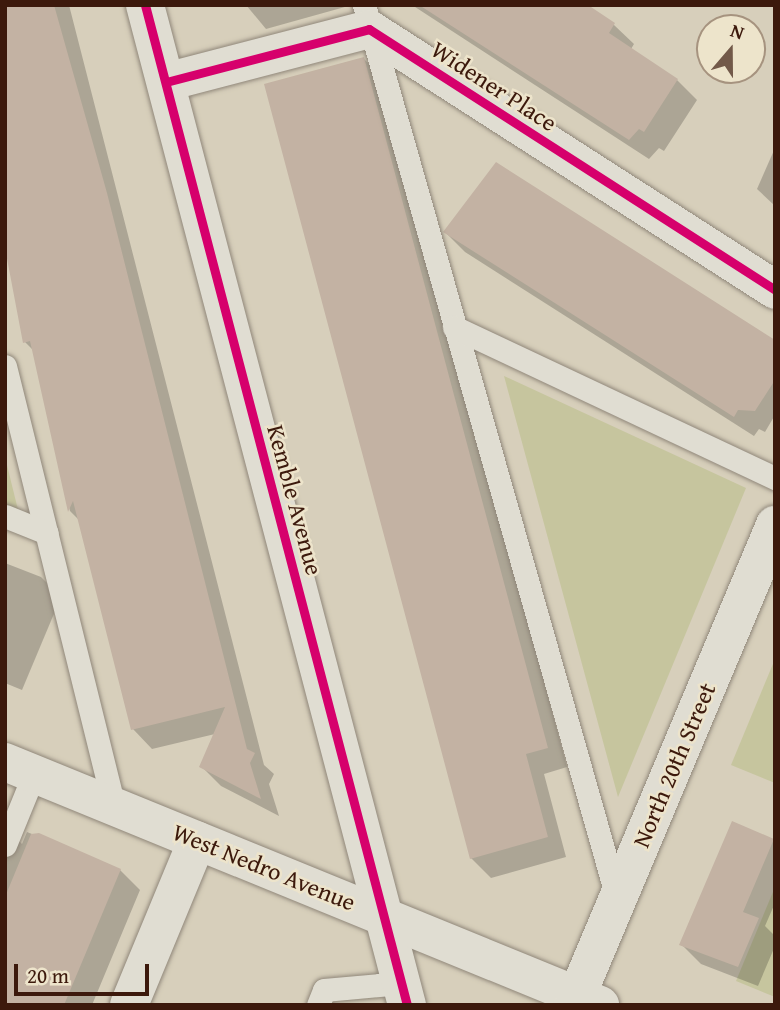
<!DOCTYPE html>
<html>
<head>
<meta charset="utf-8">
<style>
  body { margin:0 }
  #map { position:relative; width:780px; height:1010px; overflow:hidden; background:#d7cfbb; font-family:"Gentium Book Plus",serif }
  div>[style] { position:absolute }
  .green>* { inset:0; background:#c6c59e }
  .shadow>* { inset:0; background:#0003 }
  .building>* { inset:0; background:#c3b2a3 }
  .roads { filter:drop-shadow(0 0 2px #90877a) drop-shadow(0 0 2px #90877a) }
  .lane>* { height:23px; margin:-11.5px; padding:0 11.5px; transform-origin:11.5px; border-radius:11.5px; background:#e0ddd2 }
  .street>* { height:38px; margin:-19px; padding:0 19px; transform-origin:19px; border-radius:19px; background:#e0ddd2 }
  .secondary>* { height:38px; margin:-19px; padding:0 19px; transform-origin:19px; border-radius:19px; background:#e0ddd2 }
  .cycleway>* { height:9px; margin:-4.5px; padding:0 4.5px; transform-origin:4.5px; border-radius:4.5px; background:#d6006c }
  span { translate:-50% -50%; white-space:nowrap; text-align:center; line-height:1.15; -webkit-text-stroke:5px #ede4cb; paint-order:stroke }
  .street-label { font-size:24px; color:#3c190c }
  .frame { position:absolute; inset:0; border:7px solid #3c190c; pointer-events:none }
  .north { position:absolute; left:696px; top:14px; width:70px; height:70px; box-sizing:border-box; background:#ede4cb; border:2px solid #a6937f; border-radius:50%; rotate:20deg; font-size:19px; font-weight:700; line-height:28px; text-align:center; color:#3c190c }
  .north::after { content:''; display:block; margin:auto; width:24px; height:32px; background:#725949; clip-path:polygon(50% 0,100% 100%,50% 72%,0 100%) }
  .scale { position:absolute; left:14px; top:964px; width:135px; height:32px; box-sizing:border-box; border:4px solid #3c190c; border-top:0; padding-left:9px; font-size:21px; line-height:24px; white-space:nowrap; color:#3c190c; -webkit-text-stroke:5px #ede4cb; paint-order:stroke }
</style>
</head>
<body>
<div id="map">
  <div class="green">
    <i style="clip-path:polygon(504px 376px,746px 488px,618px 797px)"></i>
    <i style="clip-path:polygon(5px 457px,20px 518px,5px 512px)"></i>
    <i style="clip-path:polygon(775px 659px,775px 783px,731px 765px)"></i>
    <i style="clip-path:polygon(775px 887px,775px 997px,736px 981px)"></i>
  </div>
  <div class="shadow">
    <i style="clip-path:polygon(5px 5px,69px 5px,264px 765px,274px 774px,269px 784px,279px 816px,221px 786px,201px 766px,215px 734px,152px 749px,133px 729px,80px 521px,70px 511px,34px 351px,25px 342px)"></i>
    <i style="clip-path:polygon(246px 5px,352px 5px,266px 29px)"></i>
    <i style="clip-path:polygon(412px 5px,585px 5px,614px 25px,634px 44px,631px 49px,677px 80px,697px 100px,664px 151px,659px 148px,649px 159px)"></i>
    <i style="clip-path:polygon(364px 59px,383px 78px,567px 767px,544px 774px,566px 857px,491px 878px,471px 858px)"></i>
    <i style="clip-path:polygon(775px 148px,775px 206px,757px 189px)"></i>
    <i style="clip-path:polygon(445px 232px,775px 342px,775px 415px,765px 432px,759px 429px,754px 436px,465px 252px)"></i>
    <i style="clip-path:polygon(5px 563px,41px 577px,61px 597px,22px 690px,5px 683px)"></i>
    <i style="clip-path:polygon(5px 827px,22px 844px,27px 832px,120px 870px,140px 890px,92px 1005px,5px 1005px)"></i>
    <i style="clip-path:polygon(773px 840px,775px 903px,765px 926px,775px 936px,775px 946px,758px 986px,701px 964px,681px 944px)"></i>
  </div>
  <div class="building">
    <i style="clip-path:polygon(5px 5px,54px 5px,107px 193px,247px 749px,255px 753px,250px 763px,261px 799px,199px 767px,225px 707px,131px 730px,73px 501px,68px 512px,30px 341px,23px 343px,5px 248px)"></i>
    <i style="clip-path:polygon(419px 5px,588px 5px,615px 23px,609px 33px,678px 79px,644px 132px,639px 129px,629px 140px)"></i>
    <i style="clip-path:polygon(364px 57px,548px 748px,526px 754px,548px 837px,470px 859px,264px 84px)"></i>
    <i style="clip-path:polygon(496px 162px,775px 340px,775px 380px,755px 411px,738px 410px,734px 417px,443px 232px)"></i>
    <i style="clip-path:polygon(732px 821px,774px 839px,743px 912px,759px 918px,738px 967px,679px 945px)"></i>
    <i style="clip-path:polygon(39px 833px,121px 869px,64px 1005px,5px 1005px,5px 897px,31px 834px)"></i>
  </div>
  <div class="roads">
    <div class="lane">
      <i style="left:364px;top:5px;width:928px;rotate:74.18deg"></i>
      <i style="left:454px;top:327px;width:355px;rotate:25.2deg"></i>
      <i style="left:5px;top:366px;width:454px;rotate:76.1deg"></i>
      <i style="left:5px;top:516px;width:45px;rotate:22deg"></i>
      <i style="left:5px;top:845px;width:77px;rotate:-67.8deg"></i>
      <i style="left:318px;top:1005px;width:16px;rotate:-68deg"></i>
      <i style="left:324px;top:990px;width:77px;rotate:-5.2deg"></i>
    </div>
    <div class="street">
      <i style="left:145px;top:5px;width:1034px;rotate:75.32deg"></i>
      <i style="left:166px;top:82px;width:210px;rotate:-14.6deg"></i>
      <i style="left:369px;top:29px;width:483px;rotate:32.7deg"></i>
      <i style="left:5px;top:762px;width:643px;rotate:22.22deg"></i>
      <i style="left:129px;top:1005px;width:178px;rotate:-67.5deg"></i>
    </div>
    <div class="secondary">
      <i style="left:573px;top:1005px;width:521px;rotate:-67.18deg"></i>
    </div>
  </div>
  <div class="cycleway">
    <i style="left:145px;top:5px;width:1034px;rotate:75.32deg"></i>
    <i style="left:166px;top:82px;width:210px;rotate:-14.6deg"></i>
    <i style="left:369px;top:29px;width:483px;rotate:32.7deg"></i>
  </div>
  <div class="street-label">
    <span style="left:494px;top:86px;rotate:33deg">Widener Place</span>
    <span style="left:295px;top:500px;rotate:75deg">Kemble Avenue</span>
    <span style="left:674px;top:765px;rotate:-67deg">North 20th Street</span>
    <span style="left:264px;top:867px;rotate:22deg">West Nedro Avenue</span>
  </div>
  <div class="frame"></div>
  <div class="north">N</div>
  <div class="scale">20 m</div>
</div>
</body>
</html>
